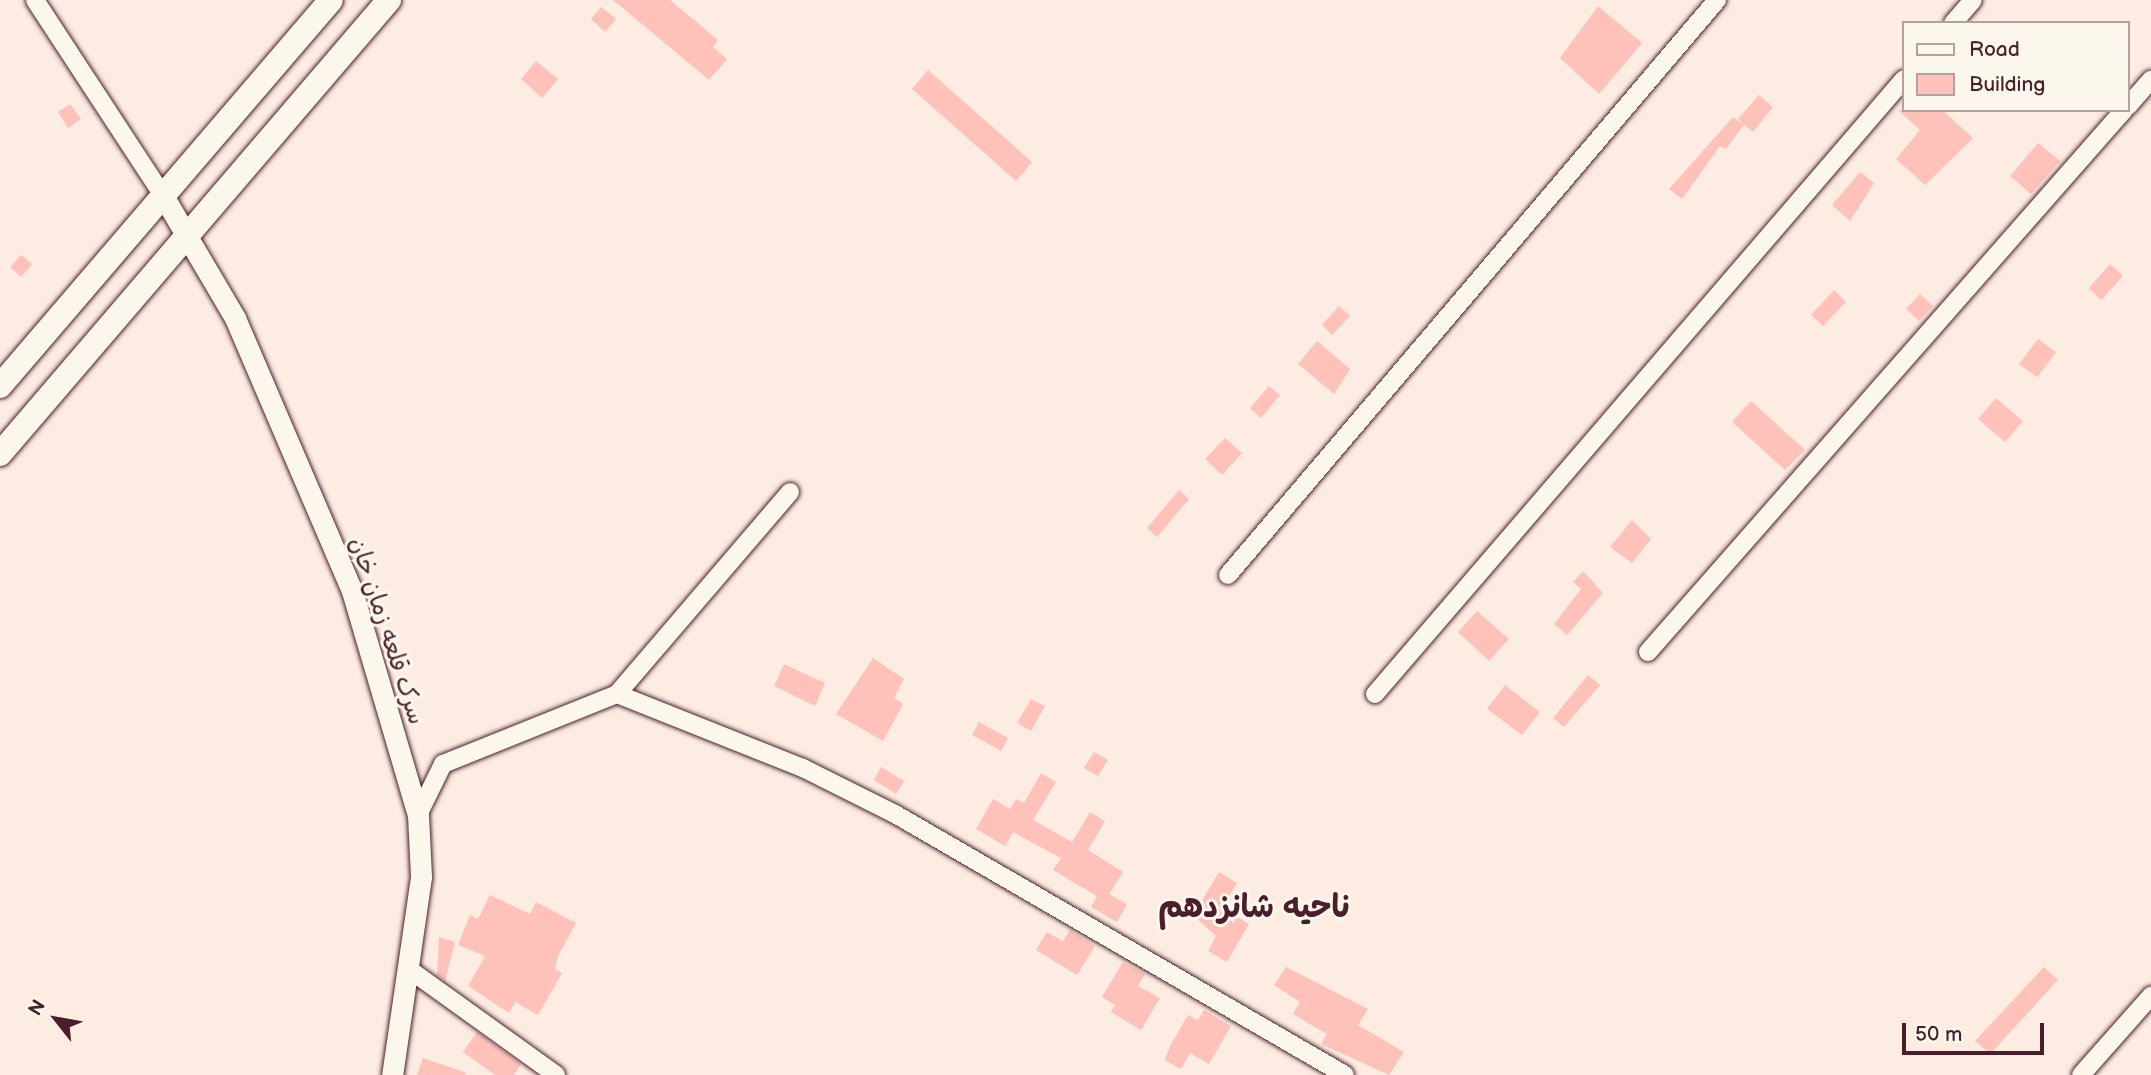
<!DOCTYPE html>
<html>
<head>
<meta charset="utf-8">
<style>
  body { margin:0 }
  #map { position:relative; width:2151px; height:1075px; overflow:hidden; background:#fcece2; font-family:"Balsamiq Sans","Playpen Sans Arabic",sans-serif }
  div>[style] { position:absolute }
  .building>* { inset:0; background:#fec2bb }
  .roads { filter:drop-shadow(0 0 2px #4a1f2b) drop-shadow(0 0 2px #4a1f2b) }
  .minor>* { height:18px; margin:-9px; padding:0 9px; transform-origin:9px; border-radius:9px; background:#fbf7ec }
  .tertiary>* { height:21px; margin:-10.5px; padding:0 10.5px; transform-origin:10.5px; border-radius:10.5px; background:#fbf7ec }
  .secondary>* { height:24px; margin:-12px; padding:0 12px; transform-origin:12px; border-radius:12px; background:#fbf7ec }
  span { translate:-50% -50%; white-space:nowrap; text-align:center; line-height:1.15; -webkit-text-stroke:6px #fbf7ec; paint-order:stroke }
  .street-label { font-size:24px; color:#4a1f2b }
  .district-label { font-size:32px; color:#4a1f2b; font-weight:700 }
  .legend { position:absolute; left:1902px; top:21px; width:228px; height:91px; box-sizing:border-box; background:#fbf7ec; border:2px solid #b4a19f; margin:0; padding:9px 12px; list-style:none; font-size:21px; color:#4a1f2b }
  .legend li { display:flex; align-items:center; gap:14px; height:35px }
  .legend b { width:35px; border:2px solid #b4a19f }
  .north { position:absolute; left:21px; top:984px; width:70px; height:70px; -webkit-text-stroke:5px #fbf7ec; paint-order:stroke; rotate:301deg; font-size:19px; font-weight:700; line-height:28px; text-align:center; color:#4a1f2b }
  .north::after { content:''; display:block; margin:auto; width:24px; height:32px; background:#4a1f2b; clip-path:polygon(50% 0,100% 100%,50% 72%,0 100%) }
  .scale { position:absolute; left:1902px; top:1023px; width:142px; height:32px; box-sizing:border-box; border:4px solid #4a1f2b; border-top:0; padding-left:9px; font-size:21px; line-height:24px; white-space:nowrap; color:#4a1f2b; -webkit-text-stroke:5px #fbf7ec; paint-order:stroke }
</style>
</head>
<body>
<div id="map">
  <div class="building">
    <i style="clip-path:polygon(613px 0,670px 0,718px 40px,713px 47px,727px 59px,709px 80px)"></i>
    <i style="clip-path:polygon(1598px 6px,1642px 43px,1599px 94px,1560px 58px)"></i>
    <i style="clip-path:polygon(601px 7px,616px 19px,605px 32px,591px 19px)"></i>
    <i style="clip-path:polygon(536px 61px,558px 79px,542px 98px,521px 79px)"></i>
    <i style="clip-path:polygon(928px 70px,1032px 162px,1016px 181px,912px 89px)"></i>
    <i style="clip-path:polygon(1759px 95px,1773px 107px,1753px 132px,1738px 119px)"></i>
    <i style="clip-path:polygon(70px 104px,81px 119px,68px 128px,58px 112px)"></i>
    <i style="clip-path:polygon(1898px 110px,1942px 110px,1973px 138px,1925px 185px,1896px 159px,1920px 130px)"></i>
    <i style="clip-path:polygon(1733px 117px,1744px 125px,1726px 149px,1720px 146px,1682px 199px,1669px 189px)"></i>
    <i style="clip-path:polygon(2038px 143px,2060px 161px,2031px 194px,2010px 176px)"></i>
    <i style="clip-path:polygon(1860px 172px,1874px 183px,1850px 221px,1832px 205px)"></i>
    <i style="clip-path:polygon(21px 255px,32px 264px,21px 277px,10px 267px)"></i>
    <i style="clip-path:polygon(2110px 264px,2123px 276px,2101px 300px,2089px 288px)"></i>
    <i style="clip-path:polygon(1834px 290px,1846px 302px,1823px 326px,1811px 315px)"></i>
    <i style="clip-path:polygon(1920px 294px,1933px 306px,1919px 321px,1906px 309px)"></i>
    <i style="clip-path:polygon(1339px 306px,1350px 316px,1332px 335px,1322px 325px)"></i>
    <i style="clip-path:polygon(2038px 339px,2056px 352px,2037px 377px,2019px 364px)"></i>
    <i style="clip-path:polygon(1317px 341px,1350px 369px,1334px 394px,1298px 364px)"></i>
    <i style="clip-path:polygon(1269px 386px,1280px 395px,1261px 418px,1250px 408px)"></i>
    <i style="clip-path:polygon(1996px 398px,2023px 421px,2005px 442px,1978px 419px)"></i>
    <i style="clip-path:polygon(1751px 401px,1805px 450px,1785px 470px,1732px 422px)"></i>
    <i style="clip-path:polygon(1225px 438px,1242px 453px,1222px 475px,1205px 459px)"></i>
    <i style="clip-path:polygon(1179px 490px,1189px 499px,1157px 537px,1147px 528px)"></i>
    <i style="clip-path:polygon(1632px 520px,1651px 539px,1632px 563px,1610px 547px)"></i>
    <i style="clip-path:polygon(1583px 571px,1603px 593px,1567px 635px,1554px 624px,1581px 589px,1573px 582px)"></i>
    <i style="clip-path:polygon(1477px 611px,1509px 639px,1489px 661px,1458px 632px)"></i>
    <i style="clip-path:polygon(873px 658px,904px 679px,894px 698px,903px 704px,883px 741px,836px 714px)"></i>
    <i style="clip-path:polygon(784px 664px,825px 683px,815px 706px,774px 686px)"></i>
    <i style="clip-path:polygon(1588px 675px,1600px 685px,1564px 727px,1553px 718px)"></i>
    <i style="clip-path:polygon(1505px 685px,1540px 712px,1522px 735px,1487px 709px)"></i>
    <i style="clip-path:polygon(1031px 699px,1045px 706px,1031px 731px,1017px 723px)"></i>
    <i style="clip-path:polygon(979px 722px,1008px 738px,1001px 751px,972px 735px)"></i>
    <i style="clip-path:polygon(1094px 752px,1108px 760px,1098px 776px,1084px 768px)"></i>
    <i style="clip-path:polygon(881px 767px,904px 781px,896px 794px,874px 780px)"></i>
    <i style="clip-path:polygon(1041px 773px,1056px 782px,1033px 820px,1072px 842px,1090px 812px,1105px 821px,1088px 850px,1123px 872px,1109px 894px,1127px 904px,1117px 922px,1091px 907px,1097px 896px,1053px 870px,1061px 858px,1013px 832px,1005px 846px,976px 829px,993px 799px,1010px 809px,1016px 799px,1024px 803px)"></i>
    <i style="clip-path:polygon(1219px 872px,1237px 883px,1222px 908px,1249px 924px,1227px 962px,1208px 951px,1216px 936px,1193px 915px)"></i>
    <i style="clip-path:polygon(490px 895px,530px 914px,536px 902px,576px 923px,558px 956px,555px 969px,562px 973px,538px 1015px,515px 1002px,509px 1013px,468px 986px,485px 956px,458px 945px,470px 915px,478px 919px)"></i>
    <i style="clip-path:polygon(1070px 930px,1095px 946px,1077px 975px,1036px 950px,1047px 932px,1063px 941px)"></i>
    <i style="clip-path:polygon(439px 937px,455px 942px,445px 981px,437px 975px)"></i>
    <i style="clip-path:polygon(1123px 962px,1145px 974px,1138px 986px,1160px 998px,1141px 1030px,1111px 1012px,1115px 1005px,1102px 997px)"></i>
    <i style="clip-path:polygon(1286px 967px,1368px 1009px,1358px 1025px,1404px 1052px,1389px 1075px,1321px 1044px,1327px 1034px,1293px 1014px,1300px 1002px,1274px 985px)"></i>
    <i style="clip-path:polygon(2044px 967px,2058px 980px,1990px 1054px,1975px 1041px)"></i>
    <i style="clip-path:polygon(1204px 1010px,1231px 1026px,1209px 1064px,1190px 1053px,1181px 1069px,1165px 1060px,1170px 1046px,1188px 1015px,1198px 1020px)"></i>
    <i style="clip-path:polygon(477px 1032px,521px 1064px,514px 1075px,495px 1075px,463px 1052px)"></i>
    <i style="clip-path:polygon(423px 1058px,465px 1072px,465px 1075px,417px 1075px)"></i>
  </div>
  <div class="roads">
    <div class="minor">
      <i style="left:35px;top:0;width:232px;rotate:56.8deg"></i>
      <i style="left:1953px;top:23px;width:30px;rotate:-49deg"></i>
      <i style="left:2128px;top:106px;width:35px;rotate:-49deg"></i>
      <i style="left:1228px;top:575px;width:755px;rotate:-49.62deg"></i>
      <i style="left:1648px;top:652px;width:721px;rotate:-48.71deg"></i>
      <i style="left:617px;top:694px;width:200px;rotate:21.7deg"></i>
      <i style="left:803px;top:768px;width:103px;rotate:26.6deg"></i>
      <i style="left:895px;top:814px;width:520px;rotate:30.11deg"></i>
      <i style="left:1375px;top:694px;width:811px;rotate:-49.3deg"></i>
      <i style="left:418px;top:815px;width:57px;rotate:-63.9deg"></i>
      <i style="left:443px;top:764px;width:188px;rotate:-21.9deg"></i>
      <i style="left:617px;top:694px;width:266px;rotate:-49.4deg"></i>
      <i style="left:410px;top:970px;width:180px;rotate:35.7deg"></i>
      <i style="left:2081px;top:1075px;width:106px;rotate:-48.5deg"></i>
    </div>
    <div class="tertiary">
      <i style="left:162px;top:194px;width:144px;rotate:59.5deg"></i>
      <i style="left:235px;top:318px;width:297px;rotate:66.8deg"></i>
      <i style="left:352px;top:591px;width:234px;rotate:73.6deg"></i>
      <i style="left:418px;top:815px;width:62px;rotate:87.2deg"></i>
      <i style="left:421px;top:877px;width:200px;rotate:98.3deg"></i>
    </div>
    <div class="secondary">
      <i style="left:0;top:386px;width:508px;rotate:-49.39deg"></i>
      <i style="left:0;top:454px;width:598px;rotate:-49.41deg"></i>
    </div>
  </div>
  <div class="street-label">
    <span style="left:387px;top:631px;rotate:72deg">سرک قلعه زمان خان</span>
  </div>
  <div class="district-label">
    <span style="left:1254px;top:908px">ناحیه شانزدهم</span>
  </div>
  <ul class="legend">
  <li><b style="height:9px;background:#fbf7ec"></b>Road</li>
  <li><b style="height:19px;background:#fec2bb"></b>Building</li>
  </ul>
  <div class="north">N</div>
  <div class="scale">50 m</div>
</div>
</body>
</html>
